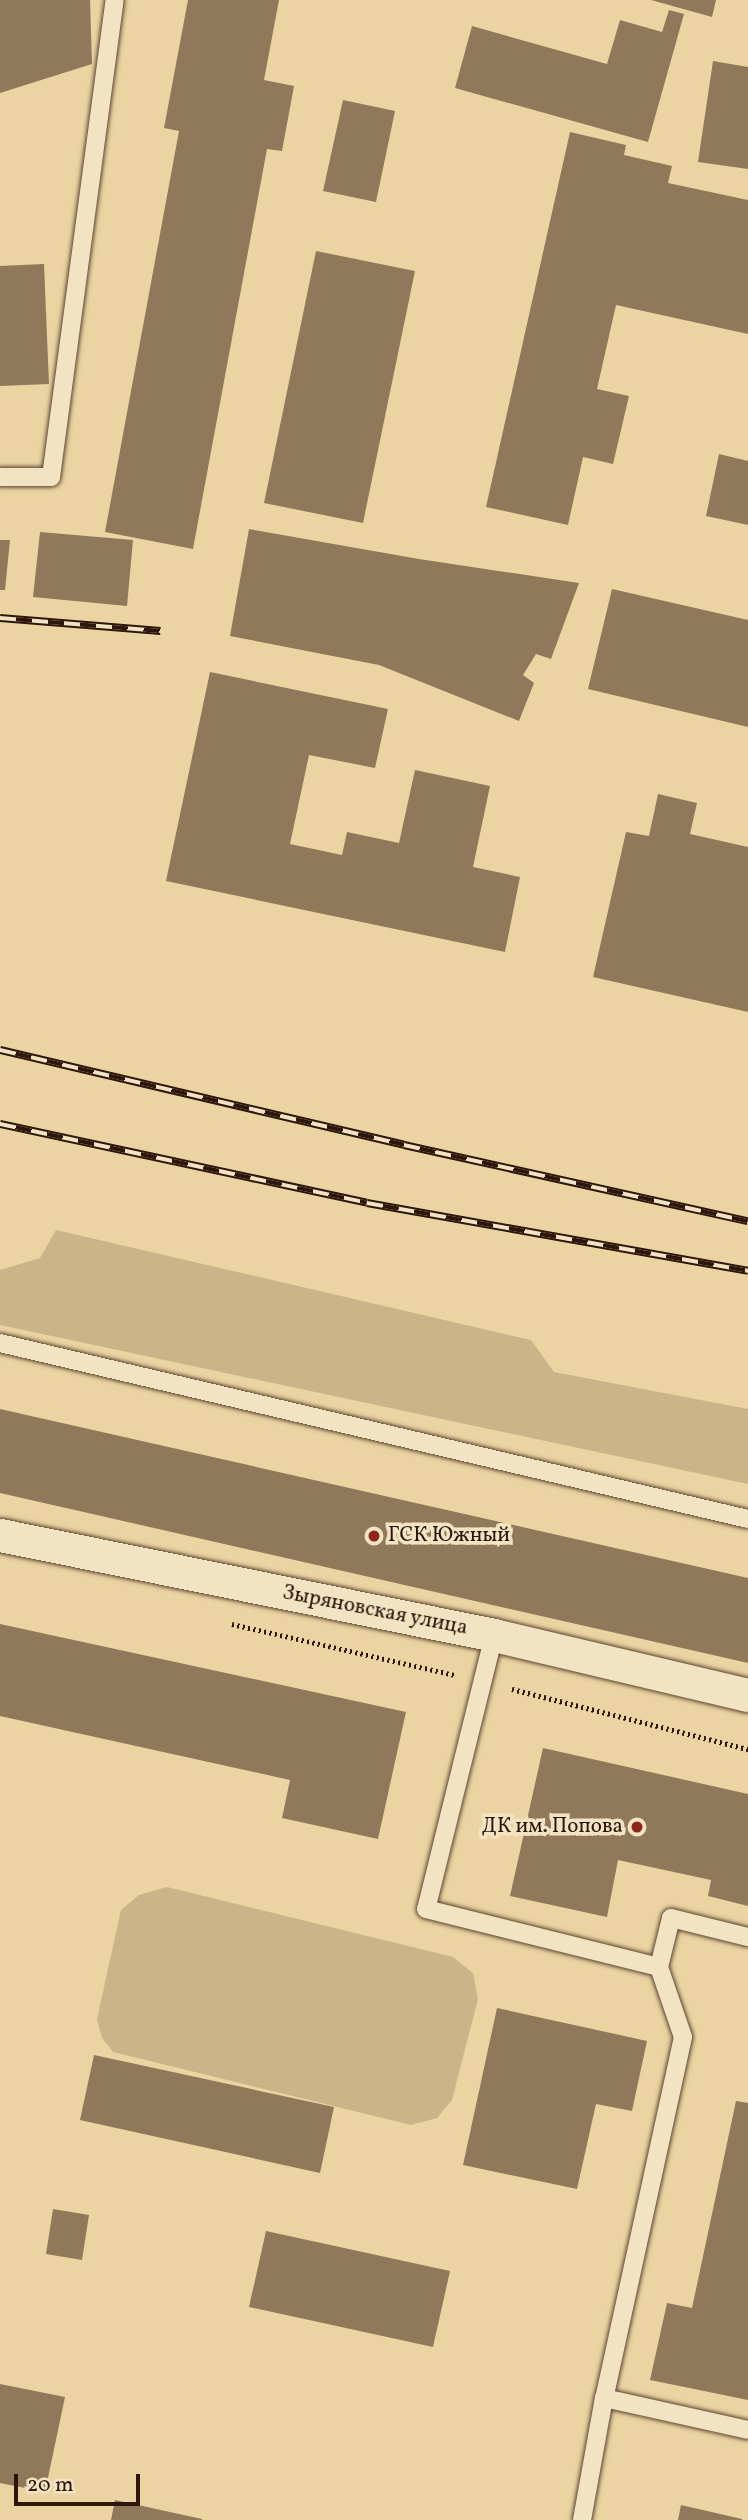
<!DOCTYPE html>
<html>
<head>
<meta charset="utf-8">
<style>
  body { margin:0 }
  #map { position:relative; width:748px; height:2520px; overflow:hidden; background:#ebd4a2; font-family:Vollkorn,serif }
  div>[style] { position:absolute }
  .green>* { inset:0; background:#cbb488 }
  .building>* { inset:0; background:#90795a }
  .path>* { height:4.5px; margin-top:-2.25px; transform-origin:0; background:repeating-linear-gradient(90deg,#2d170c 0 2px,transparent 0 5.5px) }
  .roads { filter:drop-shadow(0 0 2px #5c4632) drop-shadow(0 0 2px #5c4632) }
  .lane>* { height:18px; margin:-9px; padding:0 9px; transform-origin:9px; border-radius:9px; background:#f2e3c3 }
  .street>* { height:33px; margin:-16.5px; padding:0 16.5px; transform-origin:16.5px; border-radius:16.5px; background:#f2e3c3 }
  .rail>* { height:8px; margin-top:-4px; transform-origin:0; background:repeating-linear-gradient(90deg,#f2e3c3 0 16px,#2d170c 0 32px); box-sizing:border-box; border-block:2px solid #2d170c }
  .dots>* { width:19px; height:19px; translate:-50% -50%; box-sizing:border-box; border:4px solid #f2e3c3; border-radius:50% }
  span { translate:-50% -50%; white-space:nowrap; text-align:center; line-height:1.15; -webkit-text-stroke:7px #f2e3c3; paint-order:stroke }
  .poi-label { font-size:21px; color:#2d170c }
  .left { translate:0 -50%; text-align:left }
  .right { translate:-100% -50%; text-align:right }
  .street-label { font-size:21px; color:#2d170c }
  .scale { position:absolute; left:14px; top:2474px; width:126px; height:32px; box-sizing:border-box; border:4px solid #2d170c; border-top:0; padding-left:9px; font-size:21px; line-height:24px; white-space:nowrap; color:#2d170c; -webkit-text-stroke:5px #f2e3c3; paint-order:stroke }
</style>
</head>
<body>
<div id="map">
  <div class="green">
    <i style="clip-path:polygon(56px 1230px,531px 1340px,554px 1372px,748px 1409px,748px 1484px,0 1325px,0 1270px,40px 1258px)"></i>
    <i style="clip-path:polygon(167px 1887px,453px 1957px,473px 1973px,478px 1999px,452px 2100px,437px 2118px,411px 2125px,113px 2052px,102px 2038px,97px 2019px,121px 1910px,139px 1895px)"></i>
  </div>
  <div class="building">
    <i style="clip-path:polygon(0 0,90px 0,92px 64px,0 93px)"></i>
    <i style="clip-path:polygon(188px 0,279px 0,264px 80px,294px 86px,282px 151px,267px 149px,193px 549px,105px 532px,179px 131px,164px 128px)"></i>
    <i style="clip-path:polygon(651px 0,716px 0,712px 17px)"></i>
    <i style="clip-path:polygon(669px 10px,684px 14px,648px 142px,455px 88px,472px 26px,607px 64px,620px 20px,662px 32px)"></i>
    <i style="clip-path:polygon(713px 61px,748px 67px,748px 169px,698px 162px)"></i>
    <i style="clip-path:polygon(343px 100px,395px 111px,376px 202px,323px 191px)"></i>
    <i style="clip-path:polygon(570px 132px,626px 145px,624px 155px,672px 166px,668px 183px,748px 200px,748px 334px,616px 305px,597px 389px,629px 396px,613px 464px,583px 457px,568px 525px,486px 507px)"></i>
    <i style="clip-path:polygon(316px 251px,415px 271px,363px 523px,264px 503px)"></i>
    <i style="clip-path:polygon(44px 264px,49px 384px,0 386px,0 266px)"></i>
    <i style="clip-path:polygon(719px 454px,748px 461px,748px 525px,706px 516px)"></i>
    <i style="clip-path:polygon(249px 529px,419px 559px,579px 583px,551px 659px,536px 654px,523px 675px,534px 683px,519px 721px,379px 665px,230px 636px)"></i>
    <i style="clip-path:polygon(40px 532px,133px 540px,127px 606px,33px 597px)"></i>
    <i style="clip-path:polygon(0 540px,10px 540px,5px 590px,0 590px)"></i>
    <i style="clip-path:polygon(612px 589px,748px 620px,748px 727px,588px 689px)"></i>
    <i style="clip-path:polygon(210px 672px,388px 709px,375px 768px,309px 755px,290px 844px,342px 855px,347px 832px,399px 843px,415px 770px,490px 786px,473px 867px,520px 877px,505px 952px,166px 881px)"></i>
    <i style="clip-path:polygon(658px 794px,697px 803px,690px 834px,748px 847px,748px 1012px,593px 977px,626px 832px,649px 836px)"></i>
    <i style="clip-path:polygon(0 1409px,748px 1578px,748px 1663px,0 1493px)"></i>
    <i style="clip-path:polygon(0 1624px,406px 1712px,378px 1839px,282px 1818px,290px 1780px,0 1716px)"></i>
    <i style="clip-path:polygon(543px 1748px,748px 1794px,748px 1906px,708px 1896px,711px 1880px,618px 1860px,607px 1917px,510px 1896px)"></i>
    <i style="clip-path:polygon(497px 2008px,647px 2041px,632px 2111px,596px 2104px,577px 2189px,463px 2165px)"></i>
    <i style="clip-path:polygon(94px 2055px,334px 2107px,320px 2173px,80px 2120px)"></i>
    <i style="clip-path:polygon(736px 2101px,748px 2103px,748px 2400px,650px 2380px,667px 2303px,692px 2308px)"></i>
    <i style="clip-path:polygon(53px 2209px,89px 2215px,82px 2260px,46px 2254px)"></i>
    <i style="clip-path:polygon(266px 2231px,450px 2271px,433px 2347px,249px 2307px)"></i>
    <i style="clip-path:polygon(0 2384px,65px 2397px,45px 2492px,0 2483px)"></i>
    <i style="clip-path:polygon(115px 2500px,202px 2519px,202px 2520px,111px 2520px)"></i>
    <i style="clip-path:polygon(681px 2505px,742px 2519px,742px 2520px,678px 2520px)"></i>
  </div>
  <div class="path">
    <i style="left:232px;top:1624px;width:229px;rotate:12.9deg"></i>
    <i style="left:512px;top:1689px;width:244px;rotate:14.3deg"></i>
  </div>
  <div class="roads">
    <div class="lane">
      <i style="left:0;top:477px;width:51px"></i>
      <i style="left:51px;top:477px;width:481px;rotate:-82.4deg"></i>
      <i style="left:0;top:1343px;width:768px;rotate:13.24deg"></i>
      <i style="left:494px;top:1635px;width:282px;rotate:103.9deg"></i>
      <i style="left:426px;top:1909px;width:240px;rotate:14deg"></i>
      <i style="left:659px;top:1967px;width:50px;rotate:-76.2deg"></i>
      <i style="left:671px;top:1918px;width:79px;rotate:13.9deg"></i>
      <i style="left:659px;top:1967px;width:74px;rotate:71.1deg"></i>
      <i style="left:683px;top:2037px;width:370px;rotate:102.3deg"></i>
      <i style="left:604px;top:2398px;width:148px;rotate:12.5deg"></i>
      <i style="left:582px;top:2520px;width:124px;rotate:-79.8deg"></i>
    </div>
    <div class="street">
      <i style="left:0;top:1535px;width:504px;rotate:11.44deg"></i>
      <i style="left:494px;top:1635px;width:261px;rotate:13.3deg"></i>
    </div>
  </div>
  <div class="rail">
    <i style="left:0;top:618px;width:161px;rotate:4.6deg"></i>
    <i style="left:0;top:1050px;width:415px;rotate:13.2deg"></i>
    <i style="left:404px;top:1145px;width:352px;rotate:12.5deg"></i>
    <i style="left:0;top:1124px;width:375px;rotate:12.1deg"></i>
    <i style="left:367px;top:1203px;width:387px;rotate:10.1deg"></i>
  </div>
  <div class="dots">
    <i style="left:374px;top:1536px;background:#8f2418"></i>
    <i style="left:637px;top:1827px;background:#8f2418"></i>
  </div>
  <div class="poi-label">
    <span class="left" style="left:388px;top:1536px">ГСК Южный</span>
    <span class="right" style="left:623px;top:1827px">ДК им. Попова</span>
  </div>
  <div class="street-label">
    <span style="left:375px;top:1611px;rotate:11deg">Зыряновская улица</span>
  </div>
  <div class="scale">20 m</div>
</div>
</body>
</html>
